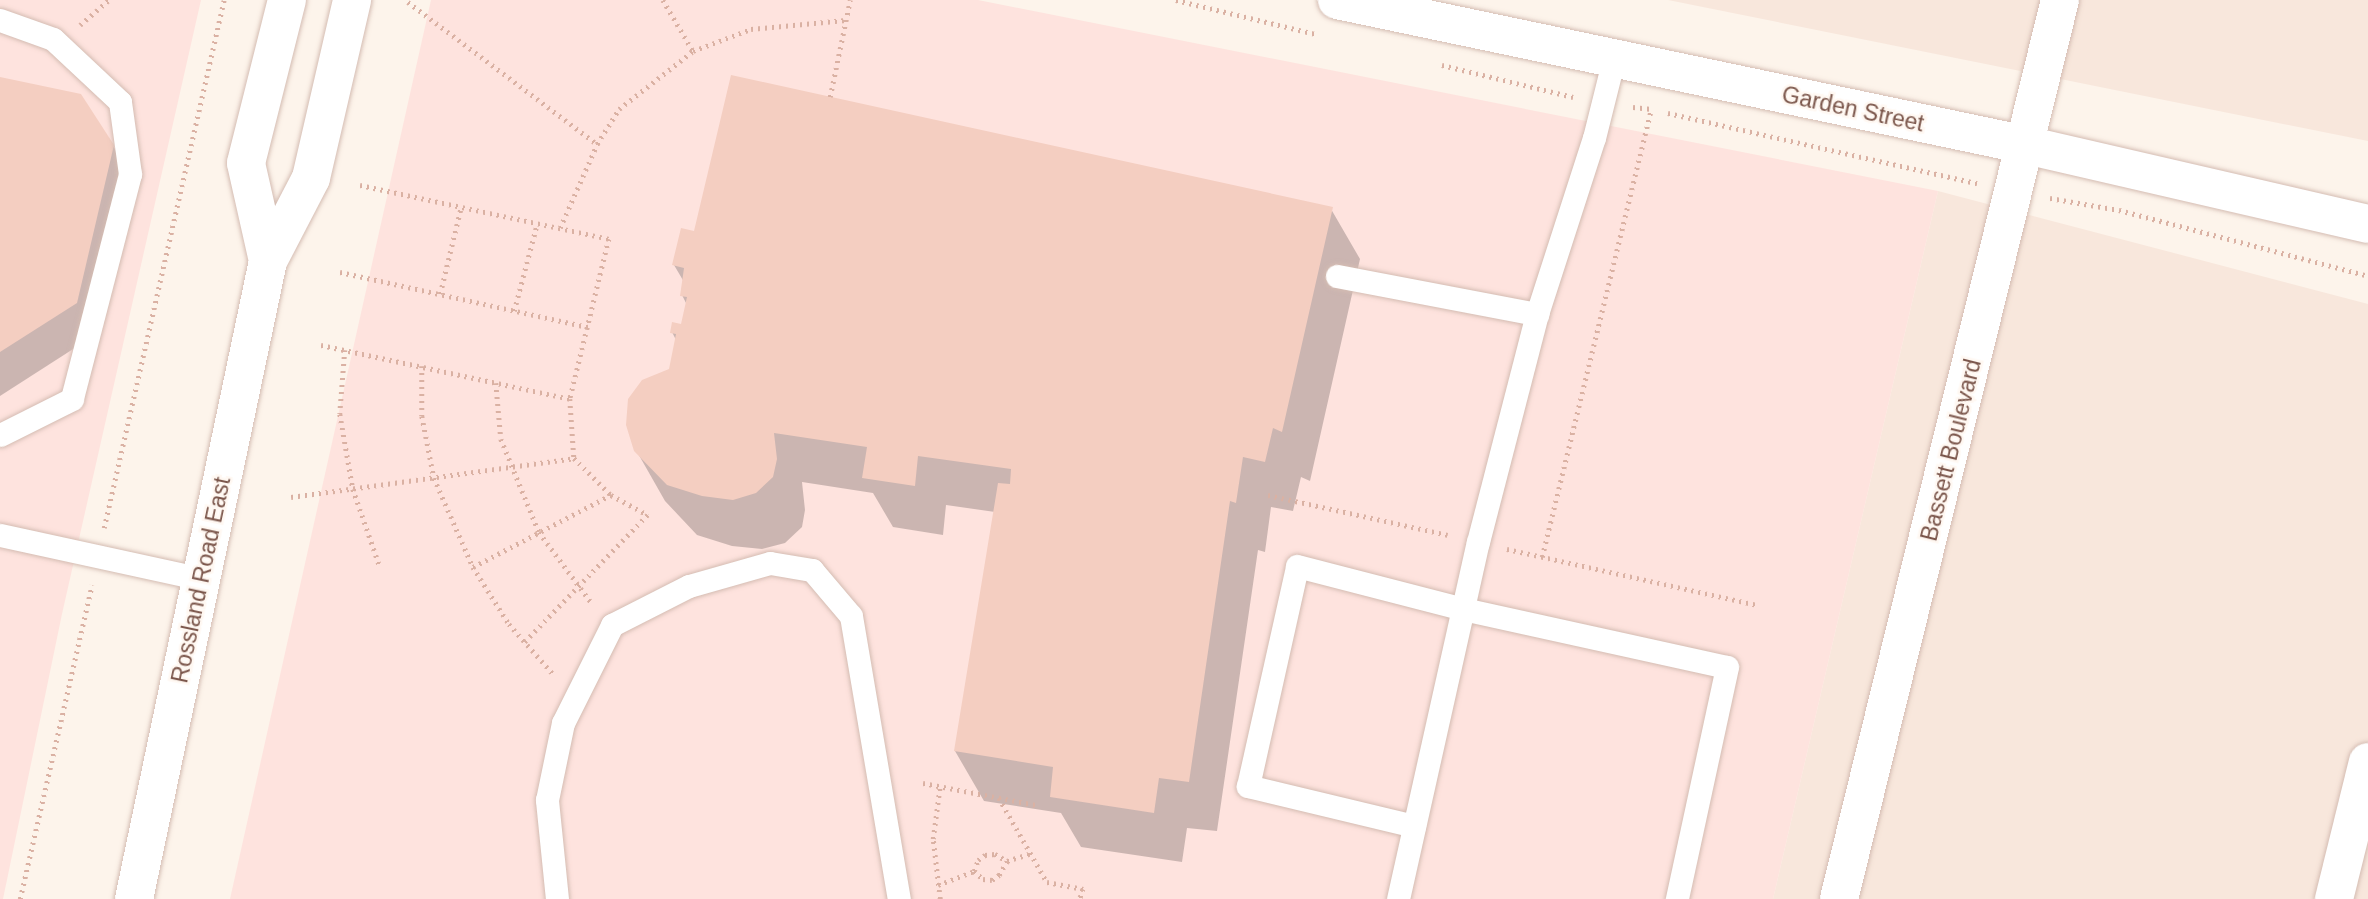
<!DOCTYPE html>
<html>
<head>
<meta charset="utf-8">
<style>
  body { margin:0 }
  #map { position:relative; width:2368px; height:899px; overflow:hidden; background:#fdf4eb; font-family:Helvetica,sans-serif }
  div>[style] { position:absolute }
  .residential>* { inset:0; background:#f8e7dc }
  .commercial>* { inset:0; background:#fee3de }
  .shadow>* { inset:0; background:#0003 }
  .building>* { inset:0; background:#f4cec1 }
  .path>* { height:4.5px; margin-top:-2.25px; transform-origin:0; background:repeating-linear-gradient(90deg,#dab1a3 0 2px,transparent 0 7px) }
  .roads { filter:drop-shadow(0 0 2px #d4bcb2) drop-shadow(0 0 2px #d4bcb2) }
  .service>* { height:23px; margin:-11.5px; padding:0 11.5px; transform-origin:11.5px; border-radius:11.5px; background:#fff }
  .minor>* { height:38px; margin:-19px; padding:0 19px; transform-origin:19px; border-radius:19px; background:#fff }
  .tertiary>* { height:38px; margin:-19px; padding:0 19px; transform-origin:19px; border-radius:19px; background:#fff }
  .secondary>* { height:38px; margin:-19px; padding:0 19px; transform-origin:19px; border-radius:19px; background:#fff }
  span { translate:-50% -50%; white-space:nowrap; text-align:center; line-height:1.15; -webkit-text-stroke:5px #fff8f2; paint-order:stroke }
  .street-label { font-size:23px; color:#7b564b }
</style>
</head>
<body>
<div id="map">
  <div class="residential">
    <i style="clip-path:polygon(1668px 0,2368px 0,2368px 141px)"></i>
    <i style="clip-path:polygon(1938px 191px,2368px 304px,2368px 899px,1773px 899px)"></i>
  </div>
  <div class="commercial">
    <i style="clip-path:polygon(0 0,201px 0,62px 614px,3px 899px,0 899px)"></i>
    <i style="clip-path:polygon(431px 0,978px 0,1938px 191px,1773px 899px,230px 899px)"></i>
  </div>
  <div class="shadow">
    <i style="clip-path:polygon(0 79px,113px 146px,132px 178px,95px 335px,0 396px)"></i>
    <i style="clip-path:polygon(1331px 209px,1360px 259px,1310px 481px,1301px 477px,1293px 511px,1271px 507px,1265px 552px,1258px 550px,1217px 831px,1187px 828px,1182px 862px,1081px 847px,1061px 813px,984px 801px,955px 751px,995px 512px,946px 505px,943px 535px,893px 527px,873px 493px,802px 482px,805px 510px,802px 527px,785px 543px,762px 549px,732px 546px,697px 535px,665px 501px,636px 450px,671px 370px,676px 340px,672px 332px,682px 326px,687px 305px,682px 295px,684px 282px,674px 265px,696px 234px)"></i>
  </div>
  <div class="building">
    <i style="clip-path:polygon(731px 75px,1333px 207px,1282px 432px,1273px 428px,1265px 462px,1243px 457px,1236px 503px,1230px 501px,1189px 782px,1159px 778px,1154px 813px,1050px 797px,1053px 767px,954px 751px,998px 483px,1010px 484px,1011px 469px,918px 456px,915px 486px,862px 478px,867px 447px,774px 433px,777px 459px,773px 477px,756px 493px,733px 500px,702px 496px,667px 485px,634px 451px,626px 425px,628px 399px,642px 380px,669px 369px,676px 334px,670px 333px,672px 322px,681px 324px,687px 297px,680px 296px,684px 268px,672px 265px,681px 228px,694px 231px)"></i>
    <i style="clip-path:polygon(0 77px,81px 94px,114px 145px,77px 303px,0 352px)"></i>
  </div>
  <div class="path">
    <i style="left:663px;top:0;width:59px;rotate:59.5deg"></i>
    <i style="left:1176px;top:0;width:143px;rotate:13.7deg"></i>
    <i style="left:408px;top:2px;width:236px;rotate:36.9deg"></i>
    <i style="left:80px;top:25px;width:38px;rotate:-41deg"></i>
    <i style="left:1442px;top:65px;width:135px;rotate:13.7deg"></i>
    <i style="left:830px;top:97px;width:99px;rotate:-78.3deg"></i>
    <i style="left:1633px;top:107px;width:19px;rotate:6deg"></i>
    <i style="left:1668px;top:113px;width:317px;rotate:12.8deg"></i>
    <i style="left:360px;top:185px;width:255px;rotate:12.2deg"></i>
    <i style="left:609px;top:239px;width:165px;rotate:103.7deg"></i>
    <i style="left:570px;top:399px;width:59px;rotate:86.1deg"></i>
    <i style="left:574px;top:458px;width:52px;rotate:45deg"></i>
    <i style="left:611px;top:495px;width:42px;rotate:28.4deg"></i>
    <i style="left:648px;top:515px;width:177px;rotate:134.1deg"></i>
    <i style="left:2050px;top:198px;width:70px;rotate:9.9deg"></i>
    <i style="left:2119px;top:210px;width:258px;rotate:14.8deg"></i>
    <i style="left:560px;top:228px;width:92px;rotate:-66.2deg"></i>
    <i style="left:597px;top:144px;width:41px;rotate:-57.8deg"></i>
    <i style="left:619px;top:109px;width:94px;rotate:-38.1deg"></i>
    <i style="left:693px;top:51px;width:62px;rotate:-20.8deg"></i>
    <i style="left:751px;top:29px;width:95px;rotate:-5.4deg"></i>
    <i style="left:340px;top:272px;width:255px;rotate:12.5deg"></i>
    <i style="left:440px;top:294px;width:89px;rotate:-76.4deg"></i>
    <i style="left:514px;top:311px;width:90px;rotate:-75.2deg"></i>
    <i style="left:321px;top:345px;width:255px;rotate:12.2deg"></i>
    <i style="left:345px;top:350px;width:64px;rotate:94.5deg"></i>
    <i style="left:340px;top:414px;width:76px;rotate:80.2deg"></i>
    <i style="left:353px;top:489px;width:83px;rotate:70.9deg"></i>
    <i style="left:422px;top:366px;width:50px;rotate:90deg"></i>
    <i style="left:422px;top:416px;width:63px;rotate:79deg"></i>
    <i style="left:434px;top:478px;width:97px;rotate:66.3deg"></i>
    <i style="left:473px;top:567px;width:67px;rotate:57.7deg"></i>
    <i style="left:509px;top:624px;width:68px;rotate:48.6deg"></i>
    <i style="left:496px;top:383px;width:56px;rotate:84.9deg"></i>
    <i style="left:501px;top:439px;width:100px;rotate:67.8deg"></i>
    <i style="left:539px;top:532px;width:87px;rotate:53.4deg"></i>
    <i style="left:1268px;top:495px;width:184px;rotate:12.5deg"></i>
    <i style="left:291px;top:497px;width:286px;rotate:-7.8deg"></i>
    <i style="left:104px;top:528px;width:541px;rotate:-77.2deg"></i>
    <i style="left:1507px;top:549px;width:256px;rotate:12.6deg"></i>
    <i style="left:1542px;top:557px;width:461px;rotate:-76.3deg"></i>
    <i style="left:473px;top:567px;width:156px;rotate:-27.6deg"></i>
    <i style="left:923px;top:783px;width:115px;rotate:11deg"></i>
    <i style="left:999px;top:798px;width:97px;rotate:60.3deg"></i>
    <i style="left:1047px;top:882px;width:37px;rotate:11deg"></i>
    <i style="left:1083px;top:889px;width:10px;rotate:107deg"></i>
    <i style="left:974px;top:871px;width:12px;rotate:-70deg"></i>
    <i style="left:978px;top:860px;width:9px;rotate:-36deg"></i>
    <i style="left:985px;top:855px;width:10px;rotate:-6deg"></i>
    <i style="left:995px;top:854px;width:14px;rotate:30deg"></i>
    <i style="left:938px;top:885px;width:39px;rotate:-21deg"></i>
    <i style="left:974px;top:871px;width:12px;rotate:42deg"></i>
    <i style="left:983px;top:879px;width:9px;rotate:6deg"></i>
    <i style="left:992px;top:880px;width:9px;rotate:-36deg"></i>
    <i style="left:999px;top:875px;width:16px;rotate:-60deg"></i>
    <i style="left:1007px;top:861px;width:25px;rotate:-18deg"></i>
    <i style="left:20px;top:899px;width:322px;rotate:-77.1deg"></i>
    <i style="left:940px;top:899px;width:60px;rotate:-96.7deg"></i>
    <i style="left:933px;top:839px;width:53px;rotate:-82.5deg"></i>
  </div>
  <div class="roads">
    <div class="service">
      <i style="left:0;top:20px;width:56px;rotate:19.7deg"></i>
      <i style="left:53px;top:39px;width:92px;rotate:43.2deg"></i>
      <i style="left:120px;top:102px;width:73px;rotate:82.1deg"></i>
      <i style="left:130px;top:174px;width:232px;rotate:104.5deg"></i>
      <i style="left:72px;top:399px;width:80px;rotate:153.4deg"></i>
      <i style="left:1337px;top:276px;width:204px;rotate:10.8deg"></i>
      <i style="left:0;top:535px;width:206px;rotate:12.3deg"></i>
      <i style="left:1414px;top:826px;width:171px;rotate:-166.5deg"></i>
      <i style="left:1248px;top:786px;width:225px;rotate:-77.4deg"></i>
      <i style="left:1297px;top:566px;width:171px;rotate:14.5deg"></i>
      <i style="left:1463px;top:609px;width:270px;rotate:12.4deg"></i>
      <i style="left:1727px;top:667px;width:237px;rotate:102.2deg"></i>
      <i style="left:557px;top:899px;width:100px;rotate:-95.8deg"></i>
      <i style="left:547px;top:800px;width:79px;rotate:-78.3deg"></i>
      <i style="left:563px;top:723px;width:110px;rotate:-63.4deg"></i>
      <i style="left:612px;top:625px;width:86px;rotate:-26.9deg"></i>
      <i style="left:689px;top:586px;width:84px;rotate:-15.9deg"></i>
      <i style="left:770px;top:563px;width:43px;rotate:9.5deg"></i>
      <i style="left:812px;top:570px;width:60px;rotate:49.7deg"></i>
      <i style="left:851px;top:616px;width:287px;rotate:80.4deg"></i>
      <i style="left:1398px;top:899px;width:366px;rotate:-77.4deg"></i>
      <i style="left:1478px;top:542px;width:236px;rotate:-75.5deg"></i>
      <i style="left:1537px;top:314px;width:185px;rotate:-72.1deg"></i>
      <i style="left:1594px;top:138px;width:82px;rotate:-76deg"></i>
    </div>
    <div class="minor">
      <i style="left:1839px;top:899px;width:926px;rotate:-76.19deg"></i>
      <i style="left:2334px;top:899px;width:141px;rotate:-76.1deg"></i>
    </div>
    <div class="tertiary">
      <i style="left:1337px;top:0;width:704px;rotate:11.88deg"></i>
      <i style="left:2026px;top:145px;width:351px;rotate:13deg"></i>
    </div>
    <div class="secondary">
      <i style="left:268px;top:261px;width:100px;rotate:-102.7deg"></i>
      <i style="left:246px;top:163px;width:168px;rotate:-75.9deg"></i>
      <i style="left:134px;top:899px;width:652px;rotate:-78.14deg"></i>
      <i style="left:268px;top:261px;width:93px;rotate:-62.6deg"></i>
      <i style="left:311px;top:178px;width:183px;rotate:-77deg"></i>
    </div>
  </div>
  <div class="street-label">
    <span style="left:1853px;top:109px;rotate:12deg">Garden Street</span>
    <span style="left:1951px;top:450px;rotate:-76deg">Bassett Boulevard</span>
    <span style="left:201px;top:580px;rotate:-78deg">Rossland Road East</span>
  </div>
</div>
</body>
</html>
